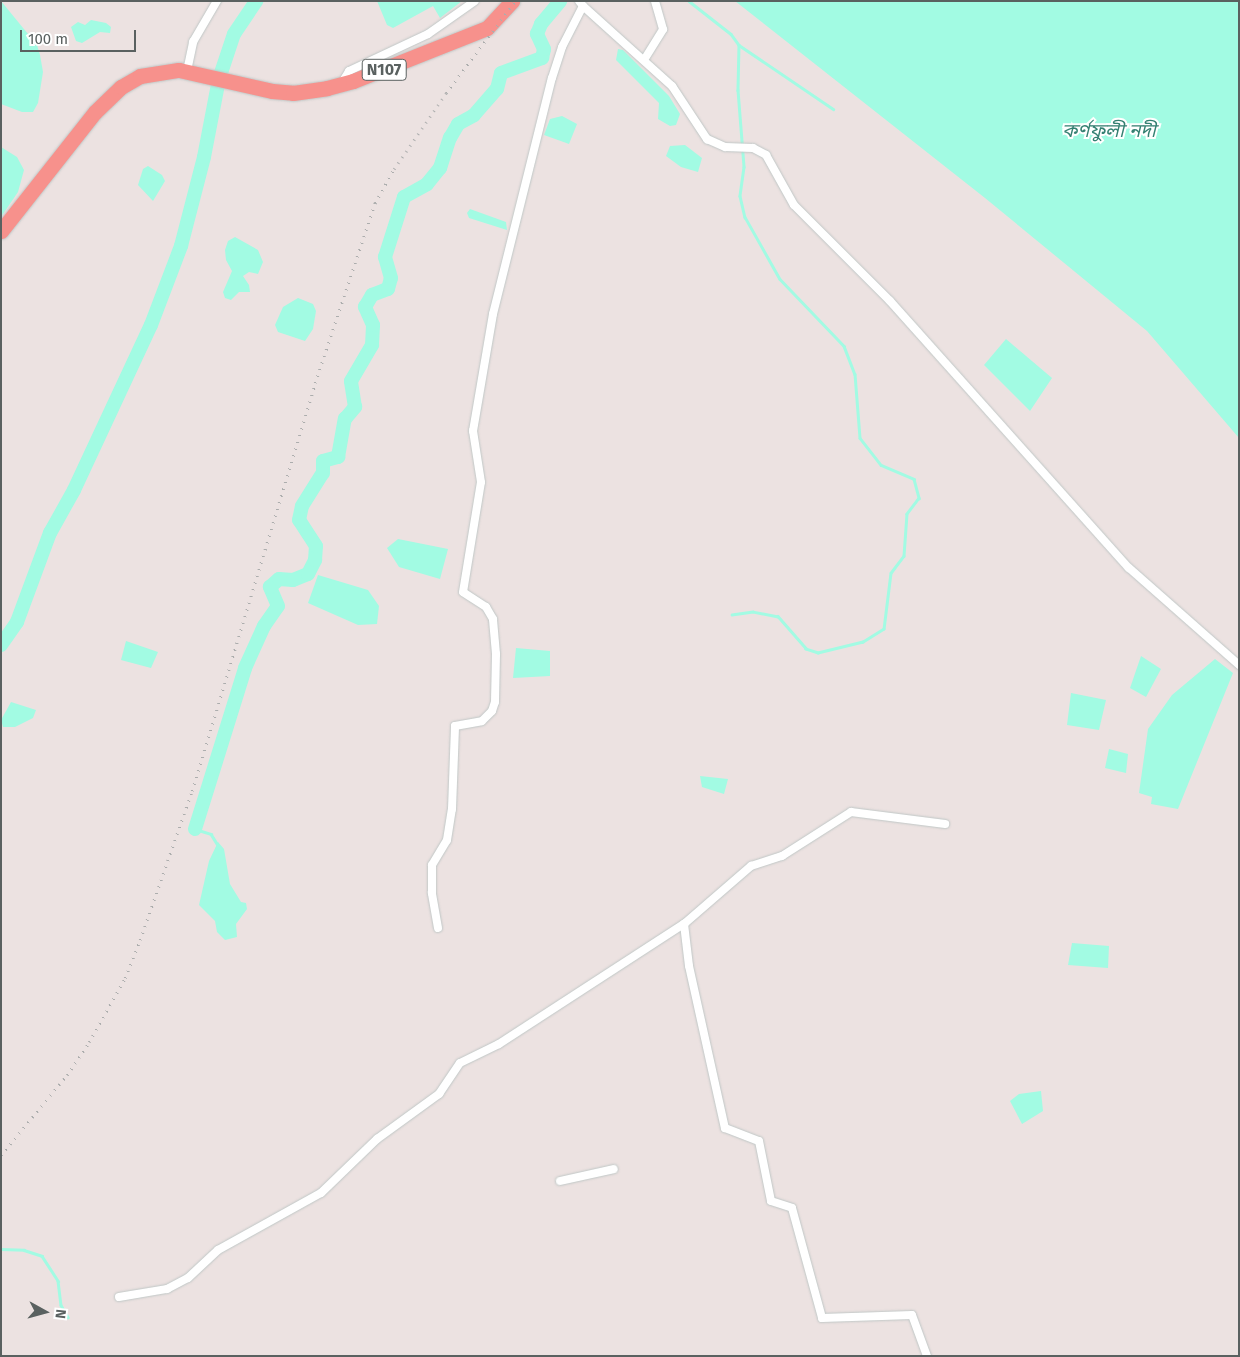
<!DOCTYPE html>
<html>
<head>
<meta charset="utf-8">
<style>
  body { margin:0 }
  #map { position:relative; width:1240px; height:1357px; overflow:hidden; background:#ece2e1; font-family:"Fira Sans","Noto Sans Bengali",sans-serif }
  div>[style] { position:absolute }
  .water>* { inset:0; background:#a2fbe3 }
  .stream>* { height:2.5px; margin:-1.25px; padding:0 1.25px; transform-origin:1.25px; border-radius:1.25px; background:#a2fbe3 }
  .river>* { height:14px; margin:-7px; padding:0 7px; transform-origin:7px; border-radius:7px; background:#a2fbe3 }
  .roads { filter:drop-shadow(0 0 1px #c0c7c6) drop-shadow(0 0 1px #c0c7c6) }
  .street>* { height:8px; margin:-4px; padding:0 4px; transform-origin:4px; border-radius:4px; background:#fff }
  .highway>* { height:15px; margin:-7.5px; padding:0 7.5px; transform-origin:7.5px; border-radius:7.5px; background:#f7918c }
  .rail>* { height:2.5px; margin-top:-1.25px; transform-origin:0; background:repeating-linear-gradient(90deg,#acadad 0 1px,transparent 0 7px) }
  span { translate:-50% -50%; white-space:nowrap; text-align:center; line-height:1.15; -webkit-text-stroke:4px #fff; paint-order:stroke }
  .shield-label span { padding:1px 4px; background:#fff; border:1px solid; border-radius:4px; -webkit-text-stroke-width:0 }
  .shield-label { font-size:16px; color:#5a6160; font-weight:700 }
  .water-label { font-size:19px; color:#348072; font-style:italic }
  .frame { position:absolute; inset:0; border:2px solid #5a6160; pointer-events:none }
  .north { position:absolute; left:20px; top:1287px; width:50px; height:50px; -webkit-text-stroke:4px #fff; paint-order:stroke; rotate:97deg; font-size:14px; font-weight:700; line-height:20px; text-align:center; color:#5a6160 }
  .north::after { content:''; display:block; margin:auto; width:18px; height:22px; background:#5a6160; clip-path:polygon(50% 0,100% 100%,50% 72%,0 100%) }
  .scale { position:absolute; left:20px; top:30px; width:116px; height:22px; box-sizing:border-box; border:2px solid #5a6160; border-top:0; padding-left:6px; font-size:15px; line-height:18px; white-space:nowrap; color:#5a6160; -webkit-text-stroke:4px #fff; paint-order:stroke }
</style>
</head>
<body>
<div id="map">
  <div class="water">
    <i style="clip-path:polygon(1px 1px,37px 45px,40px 55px,43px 72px,38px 103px,33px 112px,22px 112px,1px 104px)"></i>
    <i style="clip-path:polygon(377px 1px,462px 1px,440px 18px,433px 6px,393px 28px,387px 25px)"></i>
    <i style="clip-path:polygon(735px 1px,1239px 1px,1239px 438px,1147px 331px,985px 198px)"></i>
    <i style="clip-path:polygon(91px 20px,106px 23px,111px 27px,110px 33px,100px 32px,82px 43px,76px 41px,71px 27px,78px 22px,85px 25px)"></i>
    <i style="clip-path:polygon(618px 49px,623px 50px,669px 96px,680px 114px,676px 125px,670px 126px,658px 119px,659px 103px,616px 60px)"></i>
    <i style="clip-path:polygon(562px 116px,577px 124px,569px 144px,544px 135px,550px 119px)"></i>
    <i style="clip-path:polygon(685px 145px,702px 158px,698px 172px,681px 167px,666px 156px,670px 146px)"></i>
    <i style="clip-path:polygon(1px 147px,17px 157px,24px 170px,18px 192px,1px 217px)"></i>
    <i style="clip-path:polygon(148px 166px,162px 175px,165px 181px,153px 201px,138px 185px,143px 169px)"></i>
    <i style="clip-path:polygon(470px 209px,506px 222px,507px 230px,469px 218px,467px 213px)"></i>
    <i style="clip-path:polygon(235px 237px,258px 250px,263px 262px,258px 274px,249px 272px,243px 276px,249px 285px,250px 292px,239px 292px,231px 300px,225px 298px,223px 292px,232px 271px,226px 260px,225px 250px,228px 241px)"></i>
    <i style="clip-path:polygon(298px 298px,313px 304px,316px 311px,313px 329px,305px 341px,278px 332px,275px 325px,283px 307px)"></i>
    <i style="clip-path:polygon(1006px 339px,1052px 378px,1030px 411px,984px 365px)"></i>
    <i style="clip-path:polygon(398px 539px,448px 549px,440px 579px,399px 567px,387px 548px)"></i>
    <i style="clip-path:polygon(318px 575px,368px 590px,379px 606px,377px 624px,358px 625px,308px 603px)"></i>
    <i style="clip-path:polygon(126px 641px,158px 652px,151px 668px,121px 660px)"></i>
    <i style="clip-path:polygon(516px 648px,550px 651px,550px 676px,513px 678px)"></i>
    <i style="clip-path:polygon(1141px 656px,1161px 669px,1146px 697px,1130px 688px)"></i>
    <i style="clip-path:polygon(1215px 659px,1233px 673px,1178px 809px,1151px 804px,1152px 797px,1139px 793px,1148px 729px,1172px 695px)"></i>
    <i style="clip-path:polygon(1071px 693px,1106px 700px,1099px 730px,1067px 725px)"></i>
    <i style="clip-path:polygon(11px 702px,36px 710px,33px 718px,15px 727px,3px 727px,1px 720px)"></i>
    <i style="clip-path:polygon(1109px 749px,1128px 754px,1126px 773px,1105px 768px)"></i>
    <i style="clip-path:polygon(700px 776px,728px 779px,724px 794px,702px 787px)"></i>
    <i style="clip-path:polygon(218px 842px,224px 849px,230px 884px,241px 902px,246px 903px,247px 909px,236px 924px,237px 937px,225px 940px,217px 932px,215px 921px,199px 905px,209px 861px)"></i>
    <i style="clip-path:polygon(1072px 943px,1109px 946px,1108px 968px,1068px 965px)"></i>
    <i style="clip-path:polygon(1041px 1091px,1043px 1111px,1022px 1124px,1010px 1101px,1019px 1094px)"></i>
  </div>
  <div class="stream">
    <i style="left:689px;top:1px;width:53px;rotate:38.2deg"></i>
    <i style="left:731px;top:34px;width:14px;rotate:54deg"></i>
    <i style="left:739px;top:45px;width:45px;rotate:91.3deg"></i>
    <i style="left:738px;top:90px;width:77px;rotate:85.5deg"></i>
    <i style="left:744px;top:167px;width:29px;rotate:98deg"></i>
    <i style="left:740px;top:196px;width:22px;rotate:77deg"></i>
    <i style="left:745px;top:217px;width:71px;rotate:60.6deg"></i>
    <i style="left:780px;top:279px;width:93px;rotate:46.3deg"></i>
    <i style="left:844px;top:346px;width:30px;rotate:69deg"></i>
    <i style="left:855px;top:374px;width:64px;rotate:85.5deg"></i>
    <i style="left:860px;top:438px;width:34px;rotate:52deg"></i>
    <i style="left:881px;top:465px;width:36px;rotate:23deg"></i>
    <i style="left:914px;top:479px;width:20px;rotate:75deg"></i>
    <i style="left:919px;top:498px;width:20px;rotate:127deg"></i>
    <i style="left:907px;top:514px;width:42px;rotate:94.1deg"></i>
    <i style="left:904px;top:556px;width:21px;rotate:127deg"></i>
    <i style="left:891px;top:573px;width:56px;rotate:97.1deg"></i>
    <i style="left:884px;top:629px;width:25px;rotate:148deg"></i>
    <i style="left:863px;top:642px;width:46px;rotate:166.3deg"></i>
    <i style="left:818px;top:653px;width:13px;rotate:-162deg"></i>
    <i style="left:806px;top:649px;width:43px;rotate:-131.2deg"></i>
    <i style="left:778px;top:617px;width:25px;rotate:-169deg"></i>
    <i style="left:753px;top:612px;width:21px;rotate:172deg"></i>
    <i style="left:739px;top:45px;width:114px;rotate:34.2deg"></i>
    <i style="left:195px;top:829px;width:17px;rotate:17deg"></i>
    <i style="left:211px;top:834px;width:13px;rotate:58deg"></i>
    <i style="left:1px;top:1249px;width:23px;rotate:2deg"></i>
    <i style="left:24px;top:1250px;width:19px;rotate:18deg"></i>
    <i style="left:42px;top:1256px;width:30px;rotate:57deg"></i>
    <i style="left:58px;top:1281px;width:24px;rotate:83deg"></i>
    <i style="left:61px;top:1305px;width:14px;rotate:60deg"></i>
  </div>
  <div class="river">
    <i style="left:1px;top:645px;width:28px;rotate:-55deg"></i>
    <i style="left:17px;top:622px;width:95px;rotate:-69.7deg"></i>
    <i style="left:50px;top:533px;width:49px;rotate:-60.8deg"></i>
    <i style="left:74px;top:490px;width:182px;rotate:-65deg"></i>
    <i style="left:151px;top:325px;width:85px;rotate:-69.2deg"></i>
    <i style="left:181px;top:246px;width:92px;rotate:-75.5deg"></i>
    <i style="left:204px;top:157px;width:79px;rotate:-79.1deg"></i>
    <i style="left:219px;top:79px;width:47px;rotate:-71.6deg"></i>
    <i style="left:234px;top:34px;width:40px;rotate:-56deg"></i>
    <i style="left:195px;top:829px;width:169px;rotate:-72.7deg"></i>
    <i style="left:245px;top:668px;width:46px;rotate:-65.7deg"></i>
    <i style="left:264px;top:626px;width:24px;rotate:-55deg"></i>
    <i style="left:278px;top:606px;width:21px;rotate:-113deg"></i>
    <i style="left:270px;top:587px;width:12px;rotate:-42deg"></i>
    <i style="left:279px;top:579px;width:14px;rotate:4deg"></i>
    <i style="left:293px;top:580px;width:16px;rotate:-22deg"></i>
    <i style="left:308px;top:574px;width:16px;rotate:-63deg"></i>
    <i style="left:315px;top:560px;width:14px;rotate:-86deg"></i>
    <i style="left:316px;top:546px;width:31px;rotate:-123deg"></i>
    <i style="left:299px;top:520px;width:14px;rotate:-78deg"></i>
    <i style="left:302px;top:506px;width:39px;rotate:-58deg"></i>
    <i style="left:323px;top:473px;width:12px;rotate:-90deg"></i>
    <i style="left:323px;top:461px;width:16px;rotate:-15deg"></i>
    <i style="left:338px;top:457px;width:39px;rotate:-80deg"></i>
    <i style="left:345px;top:419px;width:16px;rotate:-50deg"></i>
    <i style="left:355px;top:407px;width:26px;rotate:-99deg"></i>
    <i style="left:351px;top:381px;width:42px;rotate:-59.7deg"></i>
    <i style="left:372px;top:345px;width:20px;rotate:-87deg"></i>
    <i style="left:373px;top:325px;width:20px;rotate:-114deg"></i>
    <i style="left:365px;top:307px;width:14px;rotate:-60deg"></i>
    <i style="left:372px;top:295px;width:17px;rotate:-21deg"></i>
    <i style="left:388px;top:289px;width:11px;rotate:-75deg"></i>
    <i style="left:391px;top:278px;width:22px;rotate:-106deg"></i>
    <i style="left:385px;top:257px;width:63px;rotate:-72.4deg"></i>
    <i style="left:404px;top:197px;width:26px;rotate:-29deg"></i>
    <i style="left:427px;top:184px;width:21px;rotate:-51deg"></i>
    <i style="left:440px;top:168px;width:32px;rotate:-72deg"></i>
    <i style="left:450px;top:138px;width:16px;rotate:-60deg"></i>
    <i style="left:458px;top:124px;width:18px;rotate:-29deg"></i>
    <i style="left:474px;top:115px;width:35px;rotate:-49deg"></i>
    <i style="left:497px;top:89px;width:16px;rotate:-76deg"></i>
    <i style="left:501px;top:73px;width:44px;rotate:-20.1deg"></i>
    <i style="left:542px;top:58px;width:9px;rotate:-77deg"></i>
    <i style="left:544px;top:49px;width:17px;rotate:-115deg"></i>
    <i style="left:537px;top:34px;width:11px;rotate:-68deg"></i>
    <i style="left:541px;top:24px;width:30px;rotate:-50deg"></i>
  </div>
  <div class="roads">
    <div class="street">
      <i style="left:583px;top:6px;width:120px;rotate:42deg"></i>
      <i style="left:672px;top:86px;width:64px;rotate:56.6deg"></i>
      <i style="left:707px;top:139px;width:20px;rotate:24deg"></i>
      <i style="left:725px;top:147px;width:28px;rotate:2deg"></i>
      <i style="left:753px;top:148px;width:15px;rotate:28deg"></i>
      <i style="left:766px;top:155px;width:57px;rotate:60.8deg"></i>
      <i style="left:794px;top:205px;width:136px;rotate:45deg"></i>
      <i style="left:890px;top:301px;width:358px;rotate:48.2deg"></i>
      <i style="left:1129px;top:568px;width:147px;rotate:41.4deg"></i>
      <i style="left:644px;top:60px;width:36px;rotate:-58deg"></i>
      <i style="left:663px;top:29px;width:29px;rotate:-106deg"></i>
      <i style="left:187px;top:71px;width:30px;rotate:-78deg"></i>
      <i style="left:193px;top:42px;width:48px;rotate:-59.7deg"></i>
      <i style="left:341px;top:84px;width:15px;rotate:-58deg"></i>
      <i style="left:349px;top:71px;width:87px;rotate:-25.1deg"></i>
      <i style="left:428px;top:34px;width:57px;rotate:-35.1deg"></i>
      <i style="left:684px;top:924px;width:42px;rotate:83.2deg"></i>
      <i style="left:689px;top:966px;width:166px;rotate:77.5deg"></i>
      <i style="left:725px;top:1128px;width:36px;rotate:21deg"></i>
      <i style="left:759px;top:1141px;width:61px;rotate:78.7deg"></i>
      <i style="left:771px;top:1201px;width:22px;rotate:18deg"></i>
      <i style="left:792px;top:1208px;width:114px;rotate:74.7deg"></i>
      <i style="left:822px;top:1318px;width:90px;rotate:-1.9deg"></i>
      <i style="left:912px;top:1315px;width:44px;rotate:69.9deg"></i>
      <i style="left:438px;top:928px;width:36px;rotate:-100deg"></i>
      <i style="left:432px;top:893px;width:28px;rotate:-90deg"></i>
      <i style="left:432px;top:865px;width:29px;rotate:-59deg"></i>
      <i style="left:447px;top:840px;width:31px;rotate:-81deg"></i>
      <i style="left:452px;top:809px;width:83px;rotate:-87.9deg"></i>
      <i style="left:455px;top:726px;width:27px;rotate:-10deg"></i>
      <i style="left:482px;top:721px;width:14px;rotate:-45deg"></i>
      <i style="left:492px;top:711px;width:9px;rotate:-72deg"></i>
      <i style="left:495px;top:702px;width:48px;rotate:-88.8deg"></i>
      <i style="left:496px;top:654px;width:35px;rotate:-95deg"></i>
      <i style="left:493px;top:619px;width:14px;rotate:-120deg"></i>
      <i style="left:486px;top:607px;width:27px;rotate:-147deg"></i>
      <i style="left:463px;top:592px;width:111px;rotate:-80.7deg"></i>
      <i style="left:481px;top:482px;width:52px;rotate:-98.9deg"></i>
      <i style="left:473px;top:431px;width:119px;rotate:-80.3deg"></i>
      <i style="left:493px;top:314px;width:243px;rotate:-76deg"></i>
      <i style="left:552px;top:78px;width:33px;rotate:-72deg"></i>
      <i style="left:562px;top:47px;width:46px;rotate:-62.9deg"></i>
      <i style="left:583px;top:6px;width:6px;rotate:-129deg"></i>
      <i style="left:560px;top:1181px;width:55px;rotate:-12.5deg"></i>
      <i style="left:119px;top:1297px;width:49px;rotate:-9.5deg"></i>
      <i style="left:167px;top:1289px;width:24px;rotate:-28deg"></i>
      <i style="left:188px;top:1278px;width:41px;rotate:-43deg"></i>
      <i style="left:218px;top:1250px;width:118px;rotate:-29deg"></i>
      <i style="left:321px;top:1193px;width:78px;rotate:-44deg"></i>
      <i style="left:377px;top:1139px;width:77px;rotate:-36deg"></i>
      <i style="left:439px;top:1094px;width:37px;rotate:-56deg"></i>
      <i style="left:460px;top:1063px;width:43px;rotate:-26deg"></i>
      <i style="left:499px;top:1044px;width:221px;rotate:-33deg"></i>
      <i style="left:684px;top:924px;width:89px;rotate:-40.9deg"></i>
      <i style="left:751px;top:866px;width:33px;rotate:-18deg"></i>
      <i style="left:782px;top:856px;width:82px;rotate:-32.5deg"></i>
      <i style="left:851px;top:812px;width:95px;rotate:7.3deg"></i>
    </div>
    <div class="highway">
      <i style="left:1px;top:231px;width:152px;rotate:-51.7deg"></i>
      <i style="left:95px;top:112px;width:36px;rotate:-44deg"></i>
      <i style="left:121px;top:87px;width:22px;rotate:-30deg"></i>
      <i style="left:140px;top:76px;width:39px;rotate:-9deg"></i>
      <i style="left:179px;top:70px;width:95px;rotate:12.7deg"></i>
      <i style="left:272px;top:91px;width:21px;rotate:5deg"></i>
      <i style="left:293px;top:93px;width:34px;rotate:-8deg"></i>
      <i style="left:327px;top:88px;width:27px;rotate:-15deg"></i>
      <i style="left:353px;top:81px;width:144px;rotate:-21.6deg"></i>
      <i style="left:487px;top:28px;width:37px;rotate:-47deg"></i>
    </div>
  </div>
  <div class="rail">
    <i style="left:1px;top:1155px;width:104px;rotate:-50.5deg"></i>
    <i style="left:67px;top:1075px;width:40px;rotate:-56deg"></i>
    <i style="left:89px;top:1042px;width:73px;rotate:-60.6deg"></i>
    <i style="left:125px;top:978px;width:41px;rotate:-68.5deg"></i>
    <i style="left:140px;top:940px;width:158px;rotate:-70.8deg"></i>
    <i style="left:192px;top:791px;width:426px;rotate:-73.2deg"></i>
    <i style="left:315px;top:383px;width:190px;rotate:-71.6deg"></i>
    <i style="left:375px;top:203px;width:39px;rotate:-61deg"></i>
    <i style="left:394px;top:169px;width:92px;rotate:-55.6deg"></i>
    <i style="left:446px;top:93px;width:115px;rotate:-53.1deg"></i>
  </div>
  <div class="shield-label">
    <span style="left:384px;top:70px">N107</span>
  </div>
  <div class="water-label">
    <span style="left:1109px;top:131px">কর্ণফুলী নদী</span>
  </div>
  <div class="frame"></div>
  <div class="north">N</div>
  <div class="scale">100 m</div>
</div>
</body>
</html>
